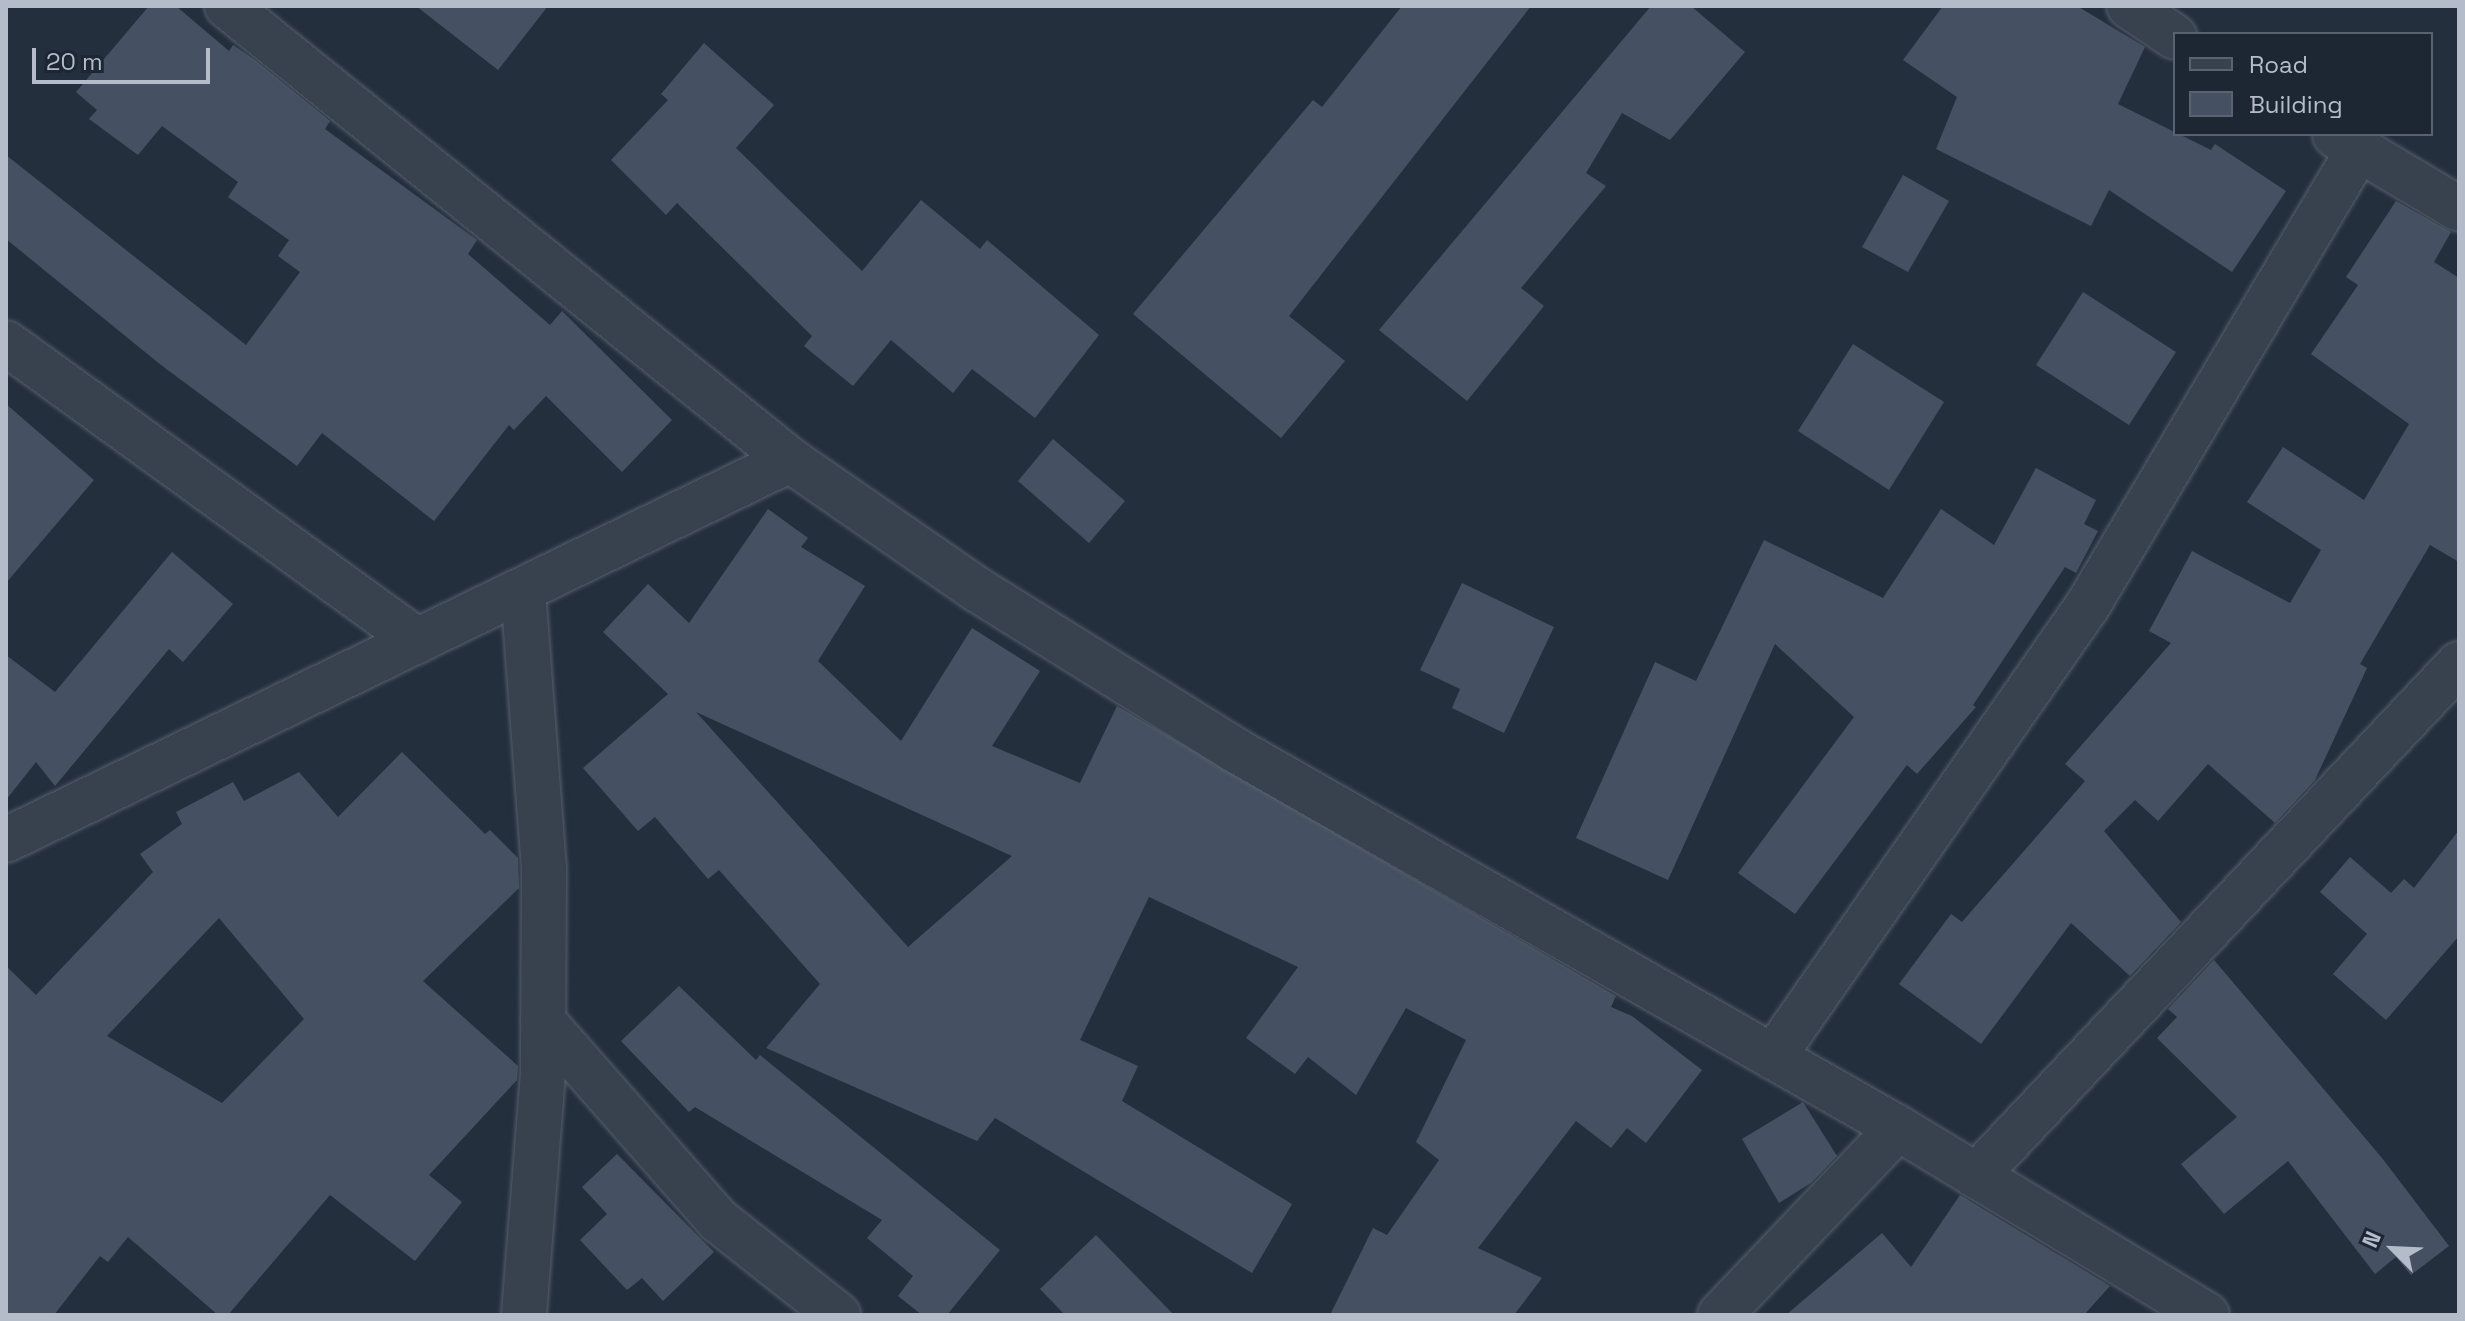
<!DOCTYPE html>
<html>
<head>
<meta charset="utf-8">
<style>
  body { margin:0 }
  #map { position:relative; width:2465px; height:1321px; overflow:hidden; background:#242f3e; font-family:"Space Grotesk",sans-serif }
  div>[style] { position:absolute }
  .building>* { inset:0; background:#455162 }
  .roads { filter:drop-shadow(0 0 2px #565f6c) drop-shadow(0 0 2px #565f6c) }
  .minor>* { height:44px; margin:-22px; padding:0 22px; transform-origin:22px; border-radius:22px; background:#38414e }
  .tertiary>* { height:44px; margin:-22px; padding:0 22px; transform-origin:22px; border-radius:22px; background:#38414e }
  span { translate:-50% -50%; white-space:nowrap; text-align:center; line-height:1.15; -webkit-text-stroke:6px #1d2633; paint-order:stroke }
  .frame { position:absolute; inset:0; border:8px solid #b4bcc9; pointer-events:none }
  .legend { position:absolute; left:2173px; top:32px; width:260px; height:104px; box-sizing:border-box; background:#1d2633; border:2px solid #59626f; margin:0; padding:10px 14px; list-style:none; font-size:24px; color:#b4bcc9 }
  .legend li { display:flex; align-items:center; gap:16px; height:40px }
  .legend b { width:40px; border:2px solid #59626f }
  .north { position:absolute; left:2353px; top:1209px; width:80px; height:80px; -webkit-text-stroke:6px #1d2633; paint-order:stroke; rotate:294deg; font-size:22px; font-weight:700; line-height:32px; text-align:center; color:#b4bcc9 }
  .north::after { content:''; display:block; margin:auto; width:28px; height:36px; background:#b4bcc9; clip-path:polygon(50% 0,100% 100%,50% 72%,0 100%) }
  .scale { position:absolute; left:32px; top:48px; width:178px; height:36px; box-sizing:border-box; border:4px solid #b4bcc9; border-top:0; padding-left:10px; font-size:24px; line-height:28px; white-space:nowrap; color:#b4bcc9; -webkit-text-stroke:6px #1d2633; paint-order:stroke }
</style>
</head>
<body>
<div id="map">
  <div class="building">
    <i style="clip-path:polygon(149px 6px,176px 6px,229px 51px,233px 45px,255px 60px,330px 121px,325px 129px,477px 240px,468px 254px,550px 325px,562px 311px,672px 420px,622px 472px,546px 396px,514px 430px,509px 425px,434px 521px,322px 433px,297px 466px,161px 365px,6px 239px,6px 155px,246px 345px,300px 272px,278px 256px,289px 240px,228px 197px,238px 182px,162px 126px,138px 155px,89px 119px,97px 110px,76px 92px)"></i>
    <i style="clip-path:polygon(416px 6px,548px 6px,498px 70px)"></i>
    <i style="clip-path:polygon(1402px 6px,1531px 6px,1289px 316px,1345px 361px,1281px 438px,1133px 314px,1313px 100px,1322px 107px)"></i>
    <i style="clip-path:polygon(1651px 6px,1691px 6px,1745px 52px,1670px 140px,1622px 113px,1586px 173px,1606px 186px,1521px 288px,1544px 306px,1467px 401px,1379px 330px)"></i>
    <i style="clip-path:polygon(1943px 6px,2077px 6px,2145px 47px,2118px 104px,2211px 150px,2215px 144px,2286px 191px,2232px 272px,2109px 190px,2091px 226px,1936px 149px,1957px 97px,1903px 60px)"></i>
    <i style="clip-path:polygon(704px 43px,774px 105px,736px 148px,862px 271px,921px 200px,980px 249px,987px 240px,1099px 335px,1035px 418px,972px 369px,953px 393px,891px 340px,853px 386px,804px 346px,812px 336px,677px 203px,666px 215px,611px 160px,668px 100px,661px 94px)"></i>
    <i style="clip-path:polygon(1903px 175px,1949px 201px,1908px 272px,1862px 247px)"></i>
    <i style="clip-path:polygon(2396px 201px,2451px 232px,2434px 262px,2459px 278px,2459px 562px,2430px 545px,2360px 664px,2367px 668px,2315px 780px,2275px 823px,2208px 764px,2158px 821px,2135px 800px,2104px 831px,2181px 922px,2130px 976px,2071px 923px,1981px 1044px,1899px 984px,1951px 914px,1962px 922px,2085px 781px,2065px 764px,2171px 643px,2149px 631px,2192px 551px,2290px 603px,2321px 550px,2247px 502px,2283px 447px,2364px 500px,2409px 424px,2311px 354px,2358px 285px,2346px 277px)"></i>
    <i style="clip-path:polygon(2083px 292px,2176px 352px,2129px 425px,2036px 365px)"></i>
    <i style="clip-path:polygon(1853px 344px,1944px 402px,1889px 490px,1798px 431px)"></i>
    <i style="clip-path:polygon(6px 404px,94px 480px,6px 583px)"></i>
    <i style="clip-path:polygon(1053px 439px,1125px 501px,1089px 543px,1018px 481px)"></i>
    <i style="clip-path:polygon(2036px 468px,2096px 500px,2084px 524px,2098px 531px,2076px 573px,2065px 567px,1973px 705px,1976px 707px,1917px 774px,1907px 765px,1795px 914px,1738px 873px,1854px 717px,1775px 644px,1668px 880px,1576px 838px,1655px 662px,1696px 681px,1764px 540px,1883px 598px,1941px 509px,1994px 545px)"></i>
    <i style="clip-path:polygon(evenodd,768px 509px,808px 538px,801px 547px,865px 586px,818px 661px,901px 741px,972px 628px,1040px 671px,992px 746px,1080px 783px,1117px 706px,1616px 996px,1611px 1007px,1632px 1016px,1702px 1070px,1646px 1143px,1627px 1128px,1611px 1148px,1576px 1121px,1478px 1248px,1542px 1278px,1514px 1315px,1330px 1315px,1373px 1228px,1387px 1235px,1439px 1160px,1416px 1142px,1466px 1040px,1406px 1008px,1356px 1095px,1308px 1057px,1295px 1074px,1246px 1038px,1298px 967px,1149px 897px,1080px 1040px,1138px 1066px,1122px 1101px,1292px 1204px,1252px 1273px,995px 1118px,977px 1141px,766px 1048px,820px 984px,719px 870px,708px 879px,655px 817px,638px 831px,583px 768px,668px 694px,603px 632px,648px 584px,689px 623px,768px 509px,696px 712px,1012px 856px,908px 947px,696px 712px)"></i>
    <i style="clip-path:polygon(172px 552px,233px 604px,183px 662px,169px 649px,55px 786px,36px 762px,6px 800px,6px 655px,55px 692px)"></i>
    <i style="clip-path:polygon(1462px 583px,1554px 627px,1504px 733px,1452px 708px,1460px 689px,1420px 670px)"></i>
    <i style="clip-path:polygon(evenodd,402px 752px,485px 834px,490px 830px,518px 858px,519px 888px,423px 981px,518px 1066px,517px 1080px,429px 1175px,462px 1202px,415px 1261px,330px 1195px,228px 1315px,218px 1315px,128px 1237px,108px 1262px,100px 1256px,54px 1315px,6px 1315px,6px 966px,36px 995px,153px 872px,140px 854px,182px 824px,176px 812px,233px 782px,244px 801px,299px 772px,338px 817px,402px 752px,219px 918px,304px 1019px,222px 1103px,107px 1036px,219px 918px)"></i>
    <i style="clip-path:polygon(2459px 830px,2459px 936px,2386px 1020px,2333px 974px,2367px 934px,2320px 892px,2350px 857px,2391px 893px,2404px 879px,2414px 888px)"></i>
    <i style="clip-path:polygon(2214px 960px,2382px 1158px,2449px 1246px,2411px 1275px,2396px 1257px,2375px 1274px,2288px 1161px,2224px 1214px,2181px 1164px,2237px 1117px,2157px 1038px,2177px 1017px,2168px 1009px)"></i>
    <i style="clip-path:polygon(679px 986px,756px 1060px,760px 1055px,1000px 1250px,947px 1315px,922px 1315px,898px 1296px,913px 1276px,867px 1238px,882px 1220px,695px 1107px,689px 1112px,621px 1041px)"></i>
    <i style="clip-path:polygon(1803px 1102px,1837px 1156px,1811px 1183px,1779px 1203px,1742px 1139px)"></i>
    <i style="clip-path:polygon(617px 1154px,714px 1252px,663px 1301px,642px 1278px,627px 1290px,580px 1240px,607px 1214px,582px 1187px)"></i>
    <i style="clip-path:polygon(1960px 1195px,2110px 1286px,2084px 1315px,1786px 1315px,1882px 1233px,1911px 1267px)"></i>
    <i style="clip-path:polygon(1096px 1235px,1174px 1315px,1065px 1315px,1040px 1289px)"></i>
  </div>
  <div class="roads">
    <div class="minor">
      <i style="left:2129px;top:6px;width:55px;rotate:34deg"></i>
      <i style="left:2335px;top:135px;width:144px;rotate:30.8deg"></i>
      <i style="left:6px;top:343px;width:508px;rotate:35.88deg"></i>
      <i style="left:523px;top:590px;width:279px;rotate:85.7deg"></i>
      <i style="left:544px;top:868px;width:205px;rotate:90.3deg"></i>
      <i style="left:543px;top:1073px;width:243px;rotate:94.5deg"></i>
      <i style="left:6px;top:840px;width:871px;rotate:-25.86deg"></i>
      <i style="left:543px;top:1021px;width:266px;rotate:48.7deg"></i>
      <i style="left:719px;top:1221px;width:152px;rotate:38.3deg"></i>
      <i style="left:1773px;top:1057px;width:551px;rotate:-55.13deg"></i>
      <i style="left:2088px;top:605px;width:530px;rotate:-59.28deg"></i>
      <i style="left:1976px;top:1176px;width:704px;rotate:-46.67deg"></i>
      <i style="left:1720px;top:1315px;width:258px;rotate:-46.4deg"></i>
    </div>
    <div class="tertiary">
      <i style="left:227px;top:6px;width:723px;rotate:38.88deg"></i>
      <i style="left:790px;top:460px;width:229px;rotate:34.7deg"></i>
      <i style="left:978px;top:590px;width:303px;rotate:31.9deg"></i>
      <i style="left:1235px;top:750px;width:763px;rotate:29.69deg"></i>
      <i style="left:1898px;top:1128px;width:361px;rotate:31.2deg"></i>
    </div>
  </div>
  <div class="frame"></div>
  <ul class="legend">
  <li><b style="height:10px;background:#38414e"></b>Road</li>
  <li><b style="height:22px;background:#455162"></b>Building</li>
  </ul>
  <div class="north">N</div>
  <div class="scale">20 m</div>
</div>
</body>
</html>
